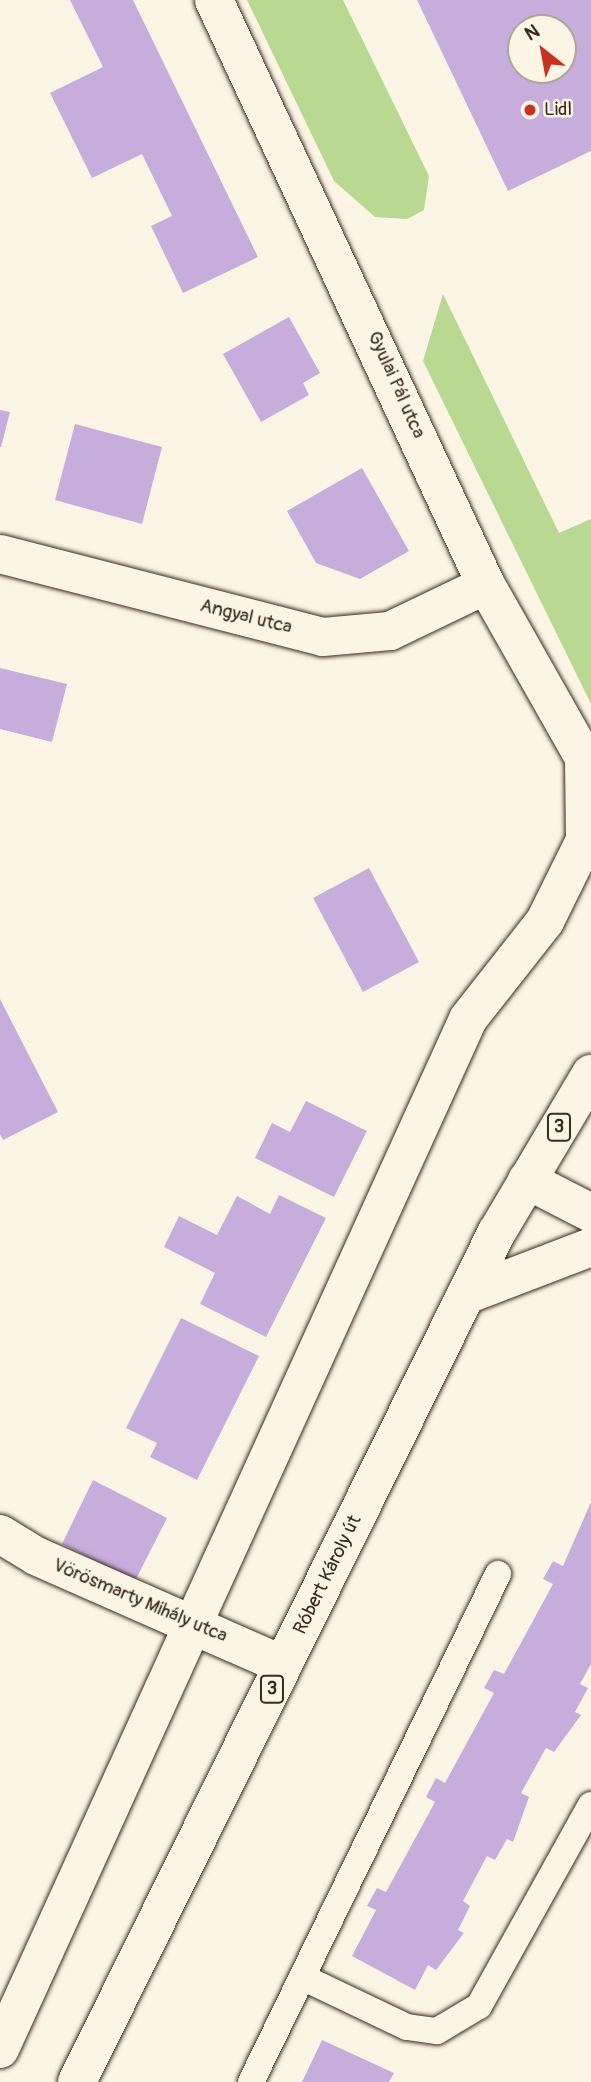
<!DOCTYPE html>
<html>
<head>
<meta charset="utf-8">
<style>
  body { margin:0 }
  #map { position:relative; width:591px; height:2082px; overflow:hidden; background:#fcf5e5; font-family:Pangolin,sans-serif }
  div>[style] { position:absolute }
  .green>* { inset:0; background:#b9d891 }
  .building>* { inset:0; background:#c6addb }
  .roads { filter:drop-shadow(0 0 2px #3b2a1e) drop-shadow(0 0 2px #3b2a1e) }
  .service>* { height:26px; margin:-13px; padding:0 13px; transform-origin:13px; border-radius:13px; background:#fcf5e5 }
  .minor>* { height:38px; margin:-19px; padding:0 19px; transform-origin:19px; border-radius:19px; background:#fcf5e5 }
  .primary>* { height:38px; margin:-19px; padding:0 19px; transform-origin:19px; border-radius:19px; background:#fcf5e5 }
  .dots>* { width:19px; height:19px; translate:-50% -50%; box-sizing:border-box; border:4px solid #fcf5e5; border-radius:50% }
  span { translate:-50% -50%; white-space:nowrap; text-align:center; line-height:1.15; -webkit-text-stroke:5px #fcf5e5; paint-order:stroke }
  .shield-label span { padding:2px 5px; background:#fcf5e5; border:2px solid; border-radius:5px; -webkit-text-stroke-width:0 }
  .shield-label { font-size:18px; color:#3b2a1e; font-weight:700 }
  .poi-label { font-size:19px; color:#3b2a1e }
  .left { translate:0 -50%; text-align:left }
  .street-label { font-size:19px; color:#3b2a1e }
  .north { position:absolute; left:507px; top:14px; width:70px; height:70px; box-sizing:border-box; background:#fcf5e5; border:2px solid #afa495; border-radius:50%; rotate:329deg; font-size:19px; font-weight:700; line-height:28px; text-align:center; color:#3b2a1e }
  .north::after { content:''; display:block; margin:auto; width:24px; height:32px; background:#c8321e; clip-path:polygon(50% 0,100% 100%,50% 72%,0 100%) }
</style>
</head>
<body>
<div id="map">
  <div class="green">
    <i style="clip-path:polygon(247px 0,343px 0,429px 176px,424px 210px,407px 219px,375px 217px,334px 181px)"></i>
    <i style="clip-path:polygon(443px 294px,559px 533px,591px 519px,591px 704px,423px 361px)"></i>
  </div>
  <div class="building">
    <i style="clip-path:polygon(70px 0,133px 0,258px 257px,183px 293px,151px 226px,172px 216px,142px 154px,92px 178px,50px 93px,103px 67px)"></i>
    <i style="clip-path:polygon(evenodd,417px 0,591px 0,591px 151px,508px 191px,417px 0,521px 28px,563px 28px,563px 70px,521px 70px,521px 28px)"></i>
    <i style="clip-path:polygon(289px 317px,320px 373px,303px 383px,309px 395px,261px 422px,223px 354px)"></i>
    <i style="clip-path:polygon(0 410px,10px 412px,1px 447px,0 447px)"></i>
    <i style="clip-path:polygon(75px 424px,162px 447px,142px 524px,55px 500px)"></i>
    <i style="clip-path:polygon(362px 468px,409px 551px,360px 579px,316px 563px,287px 511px)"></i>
    <i style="clip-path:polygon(0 668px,67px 684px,52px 742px,0 729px)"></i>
    <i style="clip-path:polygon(369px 868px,419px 962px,363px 992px,313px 898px)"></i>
    <i style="clip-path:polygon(0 999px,58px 1112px,3px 1140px,0 1134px)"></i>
    <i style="clip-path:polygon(306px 1101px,367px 1131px,334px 1197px,255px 1158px,272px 1123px,290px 1132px)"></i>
    <i style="clip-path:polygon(279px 1195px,326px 1218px,266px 1337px,200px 1304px,215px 1273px,164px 1247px,179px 1216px,217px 1235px,237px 1196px,270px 1214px)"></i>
    <i style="clip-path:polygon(181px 1318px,259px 1356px,197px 1480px,150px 1457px,157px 1443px,126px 1428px)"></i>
    <i style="clip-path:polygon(93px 1480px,167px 1518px,135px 1581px,62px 1544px)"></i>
    <i style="clip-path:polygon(591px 1502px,591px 1664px,580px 1684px,588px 1688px,575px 1712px,581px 1715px,554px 1752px,546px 1748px,521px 1793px,529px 1797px,513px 1842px,507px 1839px,495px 1860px,487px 1856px,463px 1901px,470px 1906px,458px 1930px,464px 1933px,436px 1970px,428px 1965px,415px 1990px,352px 1956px,376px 1910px,367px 1906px,377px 1888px,386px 1892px,435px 1802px,426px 1797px,436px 1778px,445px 1783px,494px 1693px,484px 1688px,494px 1670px,504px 1674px,553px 1584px,543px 1579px,553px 1561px,563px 1566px)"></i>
    <i style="clip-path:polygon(322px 2040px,394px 2073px,389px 2082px,302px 2082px)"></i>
  </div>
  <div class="roads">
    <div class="service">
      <i style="left:302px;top:1977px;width:116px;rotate:25.5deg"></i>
      <i style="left:407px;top:2027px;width:30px;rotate:8deg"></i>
      <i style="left:437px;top:2031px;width:49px;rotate:-30.8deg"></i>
      <i style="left:479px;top:2006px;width:230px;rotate:-60.9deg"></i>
      <i style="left:251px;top:2082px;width:565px;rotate:-64.07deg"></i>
    </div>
    <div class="minor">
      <i style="left:0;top:554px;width:333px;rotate:14.4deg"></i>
      <i style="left:323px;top:637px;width:67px;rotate:-5.1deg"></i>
      <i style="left:390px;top:631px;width:106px;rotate:-25.6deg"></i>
      <i style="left:527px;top:1180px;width:72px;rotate:27.3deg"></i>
      <i style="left:0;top:1534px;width:42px;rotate:31.4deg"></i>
      <i style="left:36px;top:1556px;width:270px;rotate:23.8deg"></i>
      <i style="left:0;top:2049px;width:1131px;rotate:-65.56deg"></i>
      <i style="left:468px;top:1019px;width:125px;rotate:-51.8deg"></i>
      <i style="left:545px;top:921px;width:90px;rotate:-63.7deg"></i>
      <i style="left:585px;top:840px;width:82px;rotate:-90.7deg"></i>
      <i style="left:584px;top:758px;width:199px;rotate:-119.5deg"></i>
      <i style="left:486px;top:585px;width:645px;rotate:-114.94deg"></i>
    </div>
    <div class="primary">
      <i style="left:466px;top:1295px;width:134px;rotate:-21deg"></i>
      <i style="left:77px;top:2082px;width:948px;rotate:-63.71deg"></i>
      <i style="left:497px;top:1232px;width:184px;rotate:-59.3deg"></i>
    </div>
  </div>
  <div class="dots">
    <i style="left:530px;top:110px;background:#c8321e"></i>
  </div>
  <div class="shield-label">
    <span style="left:559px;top:1127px">3</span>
    <span style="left:272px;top:1689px">3</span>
  </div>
  <div class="poi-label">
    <span class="left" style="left:544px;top:110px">Lidl</span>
  </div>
  <div class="street-label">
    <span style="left:396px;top:385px;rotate:66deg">Gyulai Pál utca</span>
    <span style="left:246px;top:617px;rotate:14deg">Angyal utca</span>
    <span style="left:328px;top:1575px;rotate:-64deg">Róbert Károly út</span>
    <span style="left:140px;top:1601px;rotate:23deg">Vörösmarty Mihály utca</span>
  </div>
  <div class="north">N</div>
</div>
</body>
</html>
